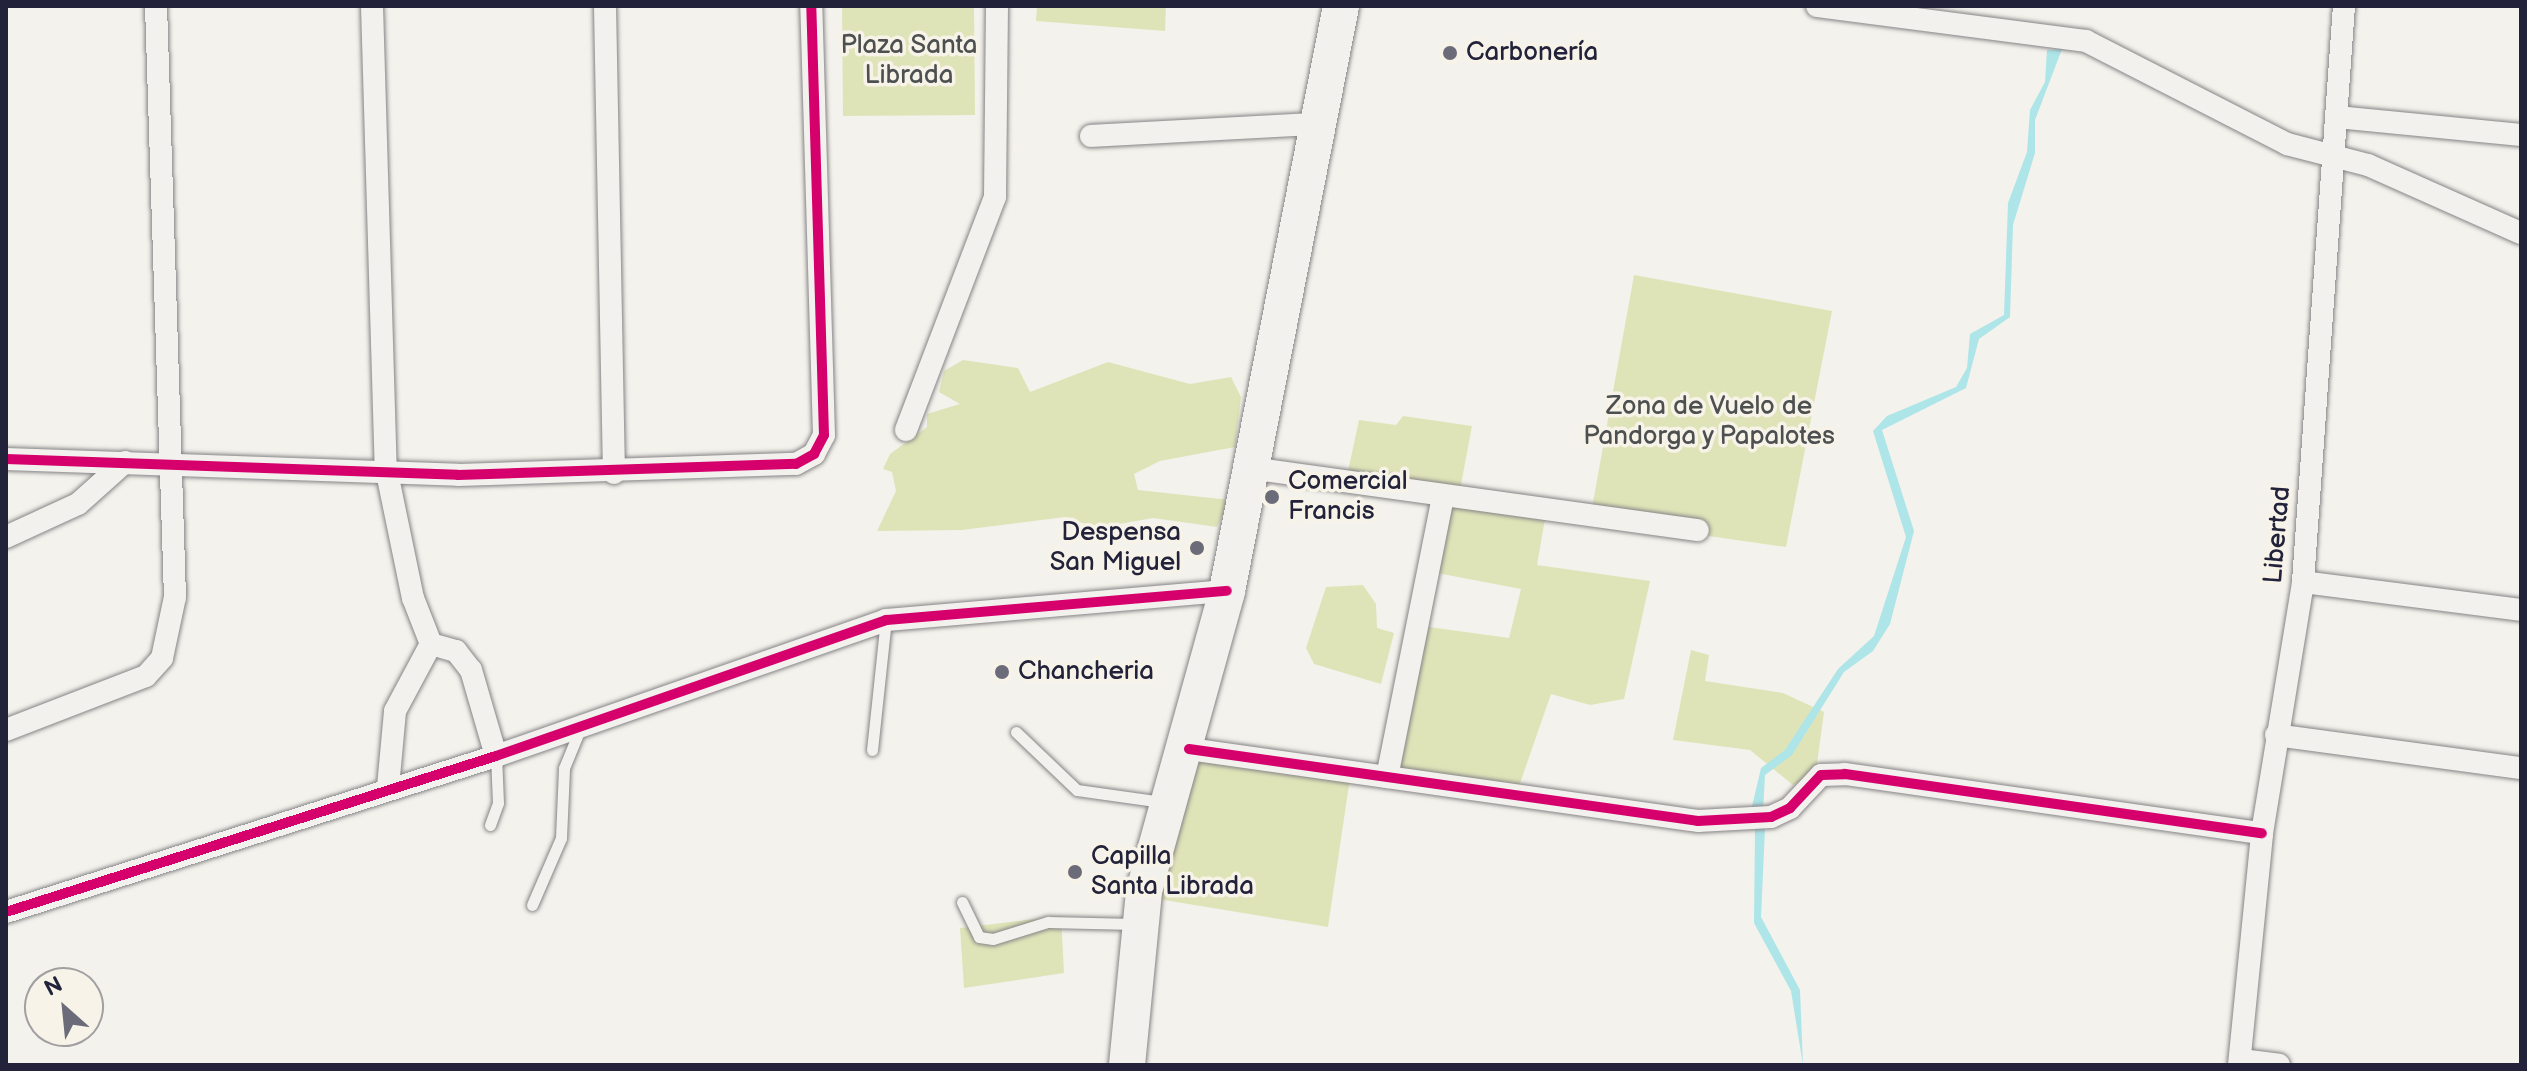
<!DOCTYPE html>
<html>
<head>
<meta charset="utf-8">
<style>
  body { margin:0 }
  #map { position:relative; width:2527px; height:1071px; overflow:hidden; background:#f4f2ec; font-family:"Balsamiq Sans",sans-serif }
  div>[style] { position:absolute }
  .green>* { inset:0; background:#dfe4b8 }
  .water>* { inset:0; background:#ade5e8 }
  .roads { filter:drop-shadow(0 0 2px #858486) drop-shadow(0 0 2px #858486) }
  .lane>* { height:11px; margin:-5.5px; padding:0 5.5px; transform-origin:5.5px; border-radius:5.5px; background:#f2f1ed }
  .street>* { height:22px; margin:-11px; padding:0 11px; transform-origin:11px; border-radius:11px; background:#f2f1ed }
  .primary>* { height:36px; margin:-18px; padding:0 18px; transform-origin:18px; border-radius:18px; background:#f2f1ed }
  .cycleway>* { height:10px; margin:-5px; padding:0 5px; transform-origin:5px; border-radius:5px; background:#d6006c }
  .dots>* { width:22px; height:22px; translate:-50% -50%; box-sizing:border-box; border:4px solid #f7f3e8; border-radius:50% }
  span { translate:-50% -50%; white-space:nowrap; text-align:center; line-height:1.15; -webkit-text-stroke:7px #f7f3e8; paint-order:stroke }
  .park-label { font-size:26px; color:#4d5050 }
  .poi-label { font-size:26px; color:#22223b }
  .left { translate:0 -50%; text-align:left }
  .right { translate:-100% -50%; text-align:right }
  .street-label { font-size:26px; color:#22223b }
  .frame { position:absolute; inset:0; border:8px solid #22223b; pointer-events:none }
  .north { position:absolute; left:24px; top:967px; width:80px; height:80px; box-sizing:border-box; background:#f7f3e8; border:2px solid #a29fa3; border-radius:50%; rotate:333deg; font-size:22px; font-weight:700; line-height:32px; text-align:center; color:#22223b }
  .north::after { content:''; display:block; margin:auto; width:28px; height:36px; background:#6c6b79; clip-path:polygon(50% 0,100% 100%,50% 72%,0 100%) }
</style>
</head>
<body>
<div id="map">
  <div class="green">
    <i style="clip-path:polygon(842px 6px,974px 6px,975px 115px,843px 116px)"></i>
    <i style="clip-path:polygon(1037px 6px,1166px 6px,1165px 31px,1036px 21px)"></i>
    <i style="clip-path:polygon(1634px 275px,1832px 311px,1786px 547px,1590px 519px)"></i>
    <i style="clip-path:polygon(963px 360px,1018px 368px,1030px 392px,1108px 362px,1190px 384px,1231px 377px,1241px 397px,1235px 447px,1160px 461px,1134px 474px,1138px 490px,1230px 500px,1217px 527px,1153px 518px,1097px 528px,1065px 517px,962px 530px,877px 531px,896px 491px,892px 472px,883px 469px,890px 454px,927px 427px,927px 414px,960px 404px,939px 392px,944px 371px)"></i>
    <i style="clip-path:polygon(1403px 416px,1472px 426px,1460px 490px,1347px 476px,1359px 420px,1396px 425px)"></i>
    <i style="clip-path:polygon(1451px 502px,1545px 519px,1537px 565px,1650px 581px,1624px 699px,1590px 705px,1551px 694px,1518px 789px,1394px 771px,1429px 627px,1509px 638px,1521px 589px,1437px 573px)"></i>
    <i style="clip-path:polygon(1363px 585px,1376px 604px,1377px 628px,1394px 633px,1381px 684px,1314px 664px,1306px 648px,1326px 587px)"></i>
    <i style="clip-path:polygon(1691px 650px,1709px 655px,1705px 681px,1783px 693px,1824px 712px,1816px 771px,1793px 785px,1750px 750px,1673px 740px)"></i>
    <i style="clip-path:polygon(1196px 757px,1350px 778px,1328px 927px,1158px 899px)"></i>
    <i style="clip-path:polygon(1061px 916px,1064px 973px,964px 988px,960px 928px)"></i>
  </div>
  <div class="water">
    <i style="clip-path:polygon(2062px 49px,2035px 120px,2035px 153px,2013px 225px,2010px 317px,1979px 339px,1966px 388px,1882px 430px,1914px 531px,1890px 624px,1873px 651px,1844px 672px,1792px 755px,1765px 775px,1763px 812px,1750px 815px,1761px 768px,1785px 750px,1838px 669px,1874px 636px,1906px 537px,1873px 431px,1887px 416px,1956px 387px,1967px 368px,1970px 334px,2004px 315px,2008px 203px,2027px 152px,2030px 110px,2045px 82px,2047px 50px)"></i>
    <i style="clip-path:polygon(1765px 828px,1761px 917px,1800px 990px,1803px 1065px,1791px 991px,1754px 923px,1755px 829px)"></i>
  </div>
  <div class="roads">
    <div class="lane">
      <i style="left:1016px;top:732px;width:84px;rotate:43.6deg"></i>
      <i style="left:1077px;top:790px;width:86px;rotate:8deg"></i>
      <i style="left:872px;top:750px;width:131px;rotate:-83.9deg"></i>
      <i style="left:490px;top:825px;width:23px;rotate:-70deg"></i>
      <i style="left:498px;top:803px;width:47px;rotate:-92.4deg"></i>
      <i style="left:962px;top:902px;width:39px;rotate:64deg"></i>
      <i style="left:979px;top:937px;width:14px;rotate:8deg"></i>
      <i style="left:993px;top:939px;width:58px;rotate:-17.2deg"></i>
      <i style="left:1048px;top:922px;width:87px;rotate:1.3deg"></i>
      <i style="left:532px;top:905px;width:73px;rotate:-66.6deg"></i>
      <i style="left:561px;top:838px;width:70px;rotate:-87.5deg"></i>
      <i style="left:564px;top:768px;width:42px;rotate:-67.7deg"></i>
    </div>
    <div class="street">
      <i style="left:372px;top:6px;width:462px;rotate:88.3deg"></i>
      <i style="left:386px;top:468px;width:133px;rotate:78.3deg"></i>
      <i style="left:413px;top:598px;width:49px;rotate:68.6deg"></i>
      <i style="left:431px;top:644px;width:26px;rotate:16deg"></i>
      <i style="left:456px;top:651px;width:24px;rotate:52deg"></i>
      <i style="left:471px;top:670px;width:90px;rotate:73.8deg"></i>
      <i style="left:605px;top:6px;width:467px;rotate:88.9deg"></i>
      <i style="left:1817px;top:6px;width:271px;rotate:7.4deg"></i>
      <i style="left:2086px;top:41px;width:226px;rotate:27.1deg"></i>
      <i style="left:2287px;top:144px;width:84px;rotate:14.5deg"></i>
      <i style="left:2368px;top:165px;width:167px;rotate:24deg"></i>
      <i style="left:2337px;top:117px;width:185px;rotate:5.6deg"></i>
      <i style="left:1091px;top:136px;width:225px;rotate:-3.1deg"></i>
      <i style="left:906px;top:430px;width:249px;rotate:-69.1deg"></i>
      <i style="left:995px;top:197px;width:191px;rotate:-89.4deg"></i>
      <i style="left:6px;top:459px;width:452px;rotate:2deg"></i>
      <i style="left:458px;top:475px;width:338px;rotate:-1.9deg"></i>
      <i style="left:796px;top:464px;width:21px;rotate:-29deg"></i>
      <i style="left:814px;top:454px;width:21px;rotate:-62deg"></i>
      <i style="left:824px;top:435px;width:429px;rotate:-91.7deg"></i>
      <i style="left:1250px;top:468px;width:452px;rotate:7.9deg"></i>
      <i style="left:6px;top:537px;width:79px;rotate:-24.6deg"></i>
      <i style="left:78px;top:504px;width:63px;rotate:-41.8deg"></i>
      <i style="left:2303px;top:582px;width:220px;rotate:7.3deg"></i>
      <i style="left:6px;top:730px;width:150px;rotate:-21.1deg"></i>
      <i style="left:146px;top:676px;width:24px;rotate:-48deg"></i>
      <i style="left:162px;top:658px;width:62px;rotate:-78deg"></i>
      <i style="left:175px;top:597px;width:591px;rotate:-91.84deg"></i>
      <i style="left:2276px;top:735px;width:247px;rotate:7.7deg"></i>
      <i style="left:1189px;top:749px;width:514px;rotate:8.05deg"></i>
      <i style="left:1698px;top:821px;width:73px;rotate:-3.1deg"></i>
      <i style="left:1771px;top:817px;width:21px;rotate:-25deg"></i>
      <i style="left:1790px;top:808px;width:45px;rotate:-46.8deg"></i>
      <i style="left:1821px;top:775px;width:24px;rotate:-2deg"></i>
      <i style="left:1845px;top:774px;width:421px;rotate:8.1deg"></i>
      <i style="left:1387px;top:777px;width:285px;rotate:-78.7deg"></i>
      <i style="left:388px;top:787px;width:76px;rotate:-84.7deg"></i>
      <i style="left:395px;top:711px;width:76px;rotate:-61.8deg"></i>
      <i style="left:6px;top:912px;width:514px;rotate:-17.66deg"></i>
      <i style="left:496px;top:756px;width:413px;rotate:-19.2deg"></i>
      <i style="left:886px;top:620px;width:342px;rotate:-4.9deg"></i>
      <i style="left:2241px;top:1060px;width:38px;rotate:7deg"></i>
      <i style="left:2239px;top:1065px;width:233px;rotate:-84.3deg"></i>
      <i style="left:2262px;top:833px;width:254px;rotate:-80.7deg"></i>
      <i style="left:2303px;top:582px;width:577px;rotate:-85.93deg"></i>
    </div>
    <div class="primary">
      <i style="left:1127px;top:1065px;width:175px;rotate:-84.4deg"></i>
      <i style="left:1144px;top:891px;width:311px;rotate:-74.5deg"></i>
      <i style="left:1227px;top:591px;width:596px;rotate:-78.97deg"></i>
    </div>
  </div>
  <div class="cycleway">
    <i style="left:6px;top:459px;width:452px;rotate:2deg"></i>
    <i style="left:458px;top:475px;width:338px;rotate:-1.9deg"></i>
    <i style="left:796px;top:464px;width:21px;rotate:-29deg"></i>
    <i style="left:814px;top:454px;width:21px;rotate:-62deg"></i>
    <i style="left:824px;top:435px;width:429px;rotate:-91.7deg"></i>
    <i style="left:1189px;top:749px;width:514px;rotate:8.05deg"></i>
    <i style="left:1698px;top:821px;width:73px;rotate:-3.1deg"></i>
    <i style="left:1771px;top:817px;width:21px;rotate:-25deg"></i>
    <i style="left:1790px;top:808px;width:45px;rotate:-46.8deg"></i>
    <i style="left:1821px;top:775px;width:24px;rotate:-2deg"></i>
    <i style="left:1845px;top:774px;width:421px;rotate:8.1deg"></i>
    <i style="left:6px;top:912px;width:514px;rotate:-17.66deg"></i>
    <i style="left:496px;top:756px;width:413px;rotate:-19.2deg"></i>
    <i style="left:886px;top:620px;width:342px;rotate:-4.9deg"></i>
  </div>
  <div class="dots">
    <i style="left:1450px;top:53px;background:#6c6b79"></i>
    <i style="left:1272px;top:497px;background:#6c6b79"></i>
    <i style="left:1197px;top:548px;background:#6c6b79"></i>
    <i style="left:1002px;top:672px;background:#6c6b79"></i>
    <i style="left:1075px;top:872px;background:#6c6b79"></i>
  </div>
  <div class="park-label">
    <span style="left:909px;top:61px">Plaza Santa<br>Librada</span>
    <span style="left:1709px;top:422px">Zona de Vuelo de<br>Pandorga y Papalotes</span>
  </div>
  <div class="poi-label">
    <span class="left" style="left:1466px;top:53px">Carbonería</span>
    <span class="left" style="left:1288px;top:497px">Comercial<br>Francis</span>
    <span class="right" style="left:1181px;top:548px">Despensa<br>San Miguel</span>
    <span class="left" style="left:1018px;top:672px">Chancheria</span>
    <span class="left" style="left:1091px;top:872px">Capilla<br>Santa Librada</span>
  </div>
  <div class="street-label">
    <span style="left:2278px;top:535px;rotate:-85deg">Libertad</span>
  </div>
  <div class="frame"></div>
  <div class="north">N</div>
</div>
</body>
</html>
